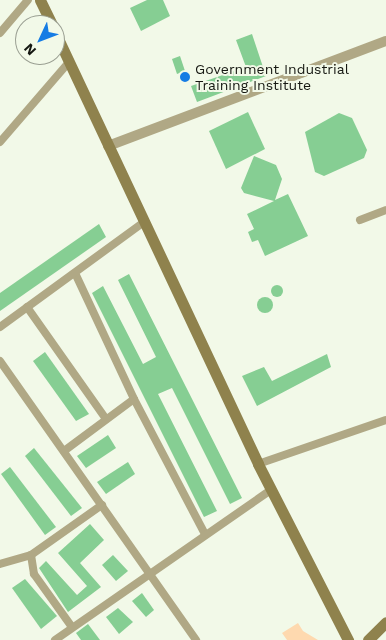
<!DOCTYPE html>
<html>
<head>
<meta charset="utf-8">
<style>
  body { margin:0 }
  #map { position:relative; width:386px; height:640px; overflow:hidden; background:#f2f9e8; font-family:"Work Sans",sans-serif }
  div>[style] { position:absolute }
  .green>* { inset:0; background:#fed9af }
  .building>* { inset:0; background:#86ce93 }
  .round { border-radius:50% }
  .minor>* { height:8px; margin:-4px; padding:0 4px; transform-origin:4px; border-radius:4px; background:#b0a885 }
  .tertiary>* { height:10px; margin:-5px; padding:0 5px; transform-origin:5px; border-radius:5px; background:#b0a885 }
  .secondary>* { height:11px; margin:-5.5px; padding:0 5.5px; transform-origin:5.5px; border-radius:5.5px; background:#8f824d }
  .dots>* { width:14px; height:14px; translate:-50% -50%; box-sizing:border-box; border:2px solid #f2f9e8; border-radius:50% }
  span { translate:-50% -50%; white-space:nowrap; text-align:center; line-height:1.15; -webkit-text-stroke:4px #f2f9e8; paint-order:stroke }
  .poi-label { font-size:14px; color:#151711 }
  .left { translate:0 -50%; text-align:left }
  .north { position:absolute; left:15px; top:15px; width:50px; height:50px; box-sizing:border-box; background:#f2f9e8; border:1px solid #9a9f92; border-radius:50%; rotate:227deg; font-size:14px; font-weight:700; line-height:20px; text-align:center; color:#151711 }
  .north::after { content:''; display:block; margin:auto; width:18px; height:22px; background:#167ce4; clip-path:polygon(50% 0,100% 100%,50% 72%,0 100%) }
</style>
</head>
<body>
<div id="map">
  <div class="green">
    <i style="clip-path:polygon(298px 623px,303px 631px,318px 640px,287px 640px,282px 633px)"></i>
  </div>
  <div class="building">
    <i style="clip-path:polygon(147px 0,163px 0,170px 16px,141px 31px,130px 8px)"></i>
    <i style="clip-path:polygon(252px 34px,266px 76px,197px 102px,191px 86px,246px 67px,236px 40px)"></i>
    <i style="clip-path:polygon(180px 56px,185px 71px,177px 74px,172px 59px)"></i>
    <i style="clip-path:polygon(248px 112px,265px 149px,226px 169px,209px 131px)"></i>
    <i style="clip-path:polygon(339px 113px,352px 118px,367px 150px,364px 158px,324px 176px,315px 172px,305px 132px)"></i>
    <i style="clip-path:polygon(254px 156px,276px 165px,282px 179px,275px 200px,288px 194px,308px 236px,265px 256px,258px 240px,252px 242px,248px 232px,254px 229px,247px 214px,274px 201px,244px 193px,241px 188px)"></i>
    <i style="clip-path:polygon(99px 224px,106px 237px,0 311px,0 293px)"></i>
    <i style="clip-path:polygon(129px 274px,242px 498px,230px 504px,172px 388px,158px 394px,217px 511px,204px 517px,92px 293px,103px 286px,143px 364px,156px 357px,118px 280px)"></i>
    <i class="round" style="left:271px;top:285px;width:12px;height:12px"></i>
    <i class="round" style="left:257px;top:297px;width:16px;height:16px"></i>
    <i style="clip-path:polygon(45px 352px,89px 414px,76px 421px,33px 361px)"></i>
    <i style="clip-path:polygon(327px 354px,331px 367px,257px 406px,242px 376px,264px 367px,272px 381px)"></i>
    <i style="clip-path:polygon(108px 435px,116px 448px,86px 468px,77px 456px)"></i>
    <i style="clip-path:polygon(34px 448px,82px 508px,71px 516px,25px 456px)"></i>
    <i style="clip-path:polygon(128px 462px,135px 474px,106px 494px,97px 482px)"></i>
    <i style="clip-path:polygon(10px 467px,56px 527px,45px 535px,1px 474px)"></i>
    <i style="clip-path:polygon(90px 524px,104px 540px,80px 563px,101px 587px,68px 612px,39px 568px,46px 561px,77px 595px,87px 586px,58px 553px)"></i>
    <i style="clip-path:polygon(113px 555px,128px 571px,116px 581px,102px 565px)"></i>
    <i style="clip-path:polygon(25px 579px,57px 616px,41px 629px,12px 588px)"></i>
    <i style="clip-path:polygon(142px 593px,154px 610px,146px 617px,132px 601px)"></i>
    <i style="clip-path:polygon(118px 608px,133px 622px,119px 634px,106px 617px)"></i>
    <i style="clip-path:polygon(88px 624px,100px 640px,81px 640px,76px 633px)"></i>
  </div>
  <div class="minor">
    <i style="left:0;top:33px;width:43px;rotate:-49.7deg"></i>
    <i style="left:0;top:142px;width:106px;rotate:-49.2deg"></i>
    <i style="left:360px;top:220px;width:28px;rotate:-21deg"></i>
    <i style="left:75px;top:273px;width:139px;rotate:64.9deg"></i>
    <i style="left:134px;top:399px;width:153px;rotate:62.3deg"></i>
    <i style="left:27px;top:307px;width:137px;rotate:54.8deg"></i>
    <i style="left:0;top:327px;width:178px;rotate:-36.1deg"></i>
    <i style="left:0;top:361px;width:341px;rotate:54.9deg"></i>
    <i style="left:64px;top:451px;width:87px;rotate:-36.6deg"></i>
    <i style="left:258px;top:464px;width:135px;rotate:-19deg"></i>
    <i style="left:31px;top:555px;width:19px;rotate:81deg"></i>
    <i style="left:34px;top:574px;width:65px;rotate:54.4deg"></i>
    <i style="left:0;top:564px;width:32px;rotate:-16deg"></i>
    <i style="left:31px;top:555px;width:87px;rotate:-35.2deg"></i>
    <i style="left:55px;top:640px;width:263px;rotate:-34.8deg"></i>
  </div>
  <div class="tertiary">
    <i style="left:108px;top:146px;width:297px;rotate:-20.7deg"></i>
  </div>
  <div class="secondary">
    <i style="left:40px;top:0;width:28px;rotate:64deg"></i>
    <i style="left:55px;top:32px;width:477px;rotate:64.8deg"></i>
    <i style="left:258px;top:464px;width:198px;rotate:62.9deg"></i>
    <i style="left:368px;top:640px;width:25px;rotate:-45deg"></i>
  </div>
  <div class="dots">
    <i style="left:185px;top:77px;background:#167ce4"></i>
  </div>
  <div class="poi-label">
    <span class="left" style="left:195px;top:77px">Government Industrial<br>Training Institute</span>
  </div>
  <div class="north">N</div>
</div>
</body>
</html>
